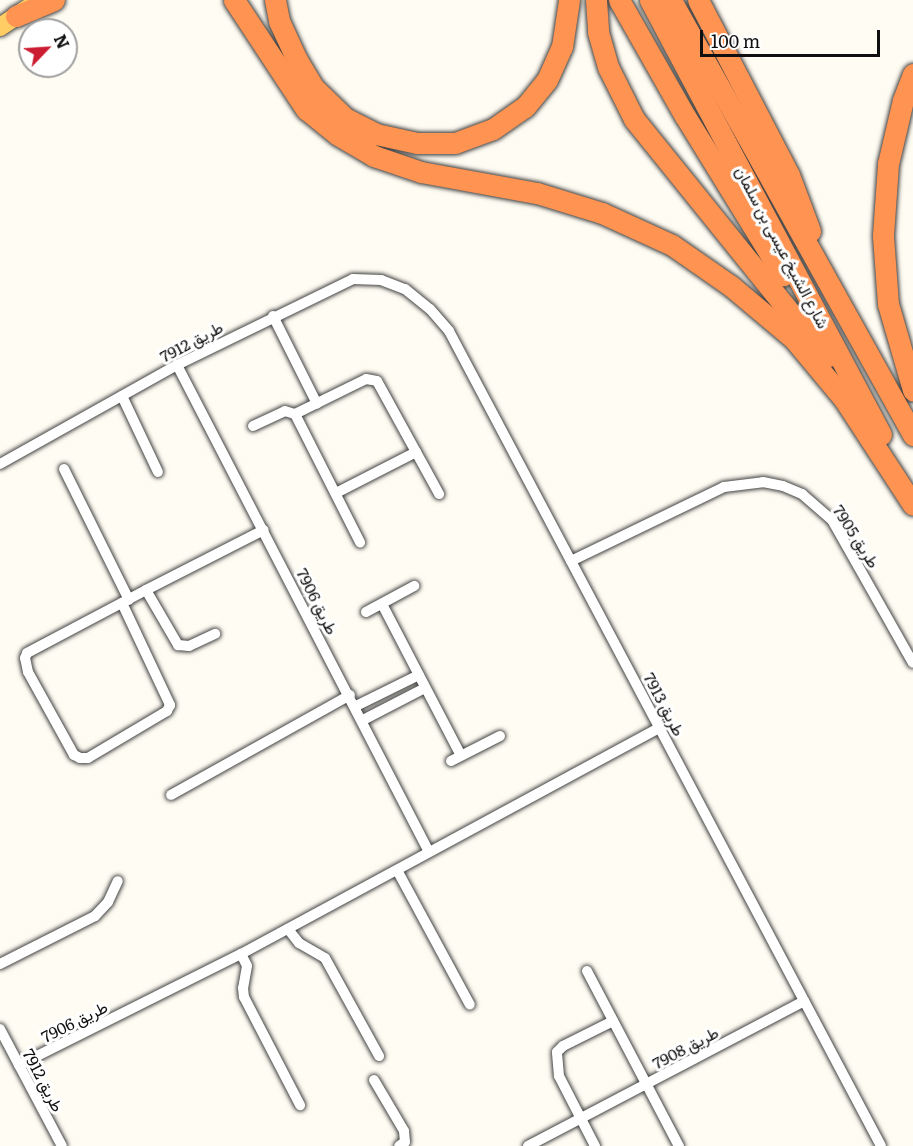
<!DOCTYPE html>
<html>
<head>
<meta charset="utf-8">
<style>
  body { margin:0 }
  #map { position:relative; width:913px; height:1146px; overflow:hidden; background:#fffcf3; font-family:Literata,Vazirmatn,serif }
  div>[style] { position:absolute }
  .roads { filter:drop-shadow(0 0 2px #434343) drop-shadow(0 0 2px #434343) }
  .street>* { height:10px; margin:-5px; padding:0 5px; transform-origin:5px; border-radius:5px; background:#fff }
  .primary>* { height:18px; margin:-9px; padding:0 9px; transform-origin:9px; border-radius:9px; background:#ffcd63 }
  .highway>* { height:21px; margin:-10.5px; padding:0 10.5px; transform-origin:10.5px; border-radius:10.5px; background:#fe9352 }
  span { translate:-50% -50%; white-space:nowrap; text-align:center; line-height:1.15; -webkit-text-stroke:6px #fff; paint-order:stroke }
  .street-label { font-size:16px; color:#101010 }
  .north { position:absolute; left:18px; top:18px; width:60px; height:60px; box-sizing:border-box; background:#fff; border:2px solid #9f9f9f; border-radius:50%; rotate:65deg; font-size:16px; font-weight:700; line-height:24px; text-align:center; color:#101010 }
  .north::after { content:''; display:block; margin:auto; width:21px; height:27px; background:#cc1c32; clip-path:polygon(50% 0,100% 100%,50% 72%,0 100%) }
  .scale { position:absolute; left:700px; top:30px; width:180px; height:27px; box-sizing:border-box; border:3px solid #101010; border-top:0; padding-left:8px; font-size:18px; line-height:21px; white-space:nowrap; color:#101010; -webkit-text-stroke:4px #fff; paint-order:stroke }
</style>
</head>
<body>
<div id="map">
  <div class="roads">
    <div class="street">
      <i style="left:273px;top:316px;width:98px;rotate:63.4deg"></i>
      <i style="left:177px;top:365px;width:548px;rotate:62.64deg"></i>
      <i style="left:122px;top:396px;width:84px;rotate:64.7deg"></i>
      <i style="left:295px;top:414px;width:79px;rotate:-26.2deg"></i>
      <i style="left:366px;top:379px;width:11px;rotate:10deg"></i>
      <i style="left:377px;top:381px;width:129px;rotate:61.2deg"></i>
      <i style="left:253px;top:426px;width:35px;rotate:-25deg"></i>
      <i style="left:285px;top:411px;width:10px;rotate:17deg"></i>
      <i style="left:295px;top:414px;width:144px;rotate:63.1deg"></i>
      <i style="left:0;top:464px;width:203px;rotate:-29.2deg"></i>
      <i style="left:177px;top:365px;width:196px;rotate:-26deg"></i>
      <i style="left:353px;top:279px;width:28px;rotate:2deg"></i>
      <i style="left:381px;top:280px;width:26px;rotate:21deg"></i>
      <i style="left:405px;top:289px;width:32px;rotate:39deg"></i>
      <i style="left:430px;top:309px;width:29px;rotate:49deg"></i>
      <i style="left:449px;top:331px;width:922px;rotate:62.07deg"></i>
      <i style="left:64px;top:469px;width:146px;rotate:63.6deg"></i>
      <i style="left:336px;top:493px;width:90px;rotate:-27.1deg"></i>
      <i style="left:571px;top:561px;width:170px;rotate:-25.8deg"></i>
      <i style="left:724px;top:487px;width:39px;rotate:-7deg"></i>
      <i style="left:763px;top:482px;width:20px;rotate:11deg"></i>
      <i style="left:783px;top:486px;width:21px;rotate:23deg"></i>
      <i style="left:802px;top:494px;width:40px;rotate:41deg"></i>
      <i style="left:832px;top:520px;width:164px;rotate:60.5deg"></i>
      <i style="left:146px;top:590px;width:64px;rotate:59.8deg"></i>
      <i style="left:178px;top:645px;width:11px;rotate:5deg"></i>
      <i style="left:189px;top:646px;width:29px;rotate:-25deg"></i>
      <i style="left:122px;top:603px;width:113px;rotate:64.8deg"></i>
      <i style="left:170px;top:705px;width:7px;rotate:117deg"></i>
      <i style="left:167px;top:711px;width:92px;rotate:149.3deg"></i>
      <i style="left:88px;top:758px;width:8px;rotate:180deg"></i>
      <i style="left:80px;top:758px;width:7px;rotate:-153deg"></i>
      <i style="left:74px;top:755px;width:95px;rotate:-119deg"></i>
      <i style="left:28px;top:672px;width:14px;rotate:-102deg"></i>
      <i style="left:25px;top:658px;width:5px;rotate:-68deg"></i>
      <i style="left:27px;top:653px;width:135px;rotate:-27.9deg"></i>
      <i style="left:146px;top:590px;width:132px;rotate:-27deg"></i>
      <i style="left:382px;top:604px;width:171px;rotate:62.5deg"></i>
      <i style="left:366px;top:612px;width:55px;rotate:-28.4deg"></i>
      <i style="left:356px;top:706px;width:70px;rotate:-26.2deg"></i>
      <i style="left:363px;top:720px;width:70px;rotate:-27.3deg"></i>
      <i style="left:451px;top:761px;width:55px;rotate:-27deg"></i>
      <i style="left:171px;top:795px;width:205px;rotate:-29.2deg"></i>
      <i style="left:397px;top:870px;width:153px;rotate:61.6deg"></i>
      <i style="left:288px;top:929px;width:18px;rotate:52deg"></i>
      <i style="left:299px;top:943px;width:30px;rotate:30deg"></i>
      <i style="left:325px;top:958px;width:112px;rotate:61.1deg"></i>
      <i style="left:241px;top:954px;width:13px;rotate:63deg"></i>
      <i style="left:247px;top:966px;width:22px;rotate:100deg"></i>
      <i style="left:243px;top:988px;width:9px;rotate:84deg"></i>
      <i style="left:244px;top:997px;width:122px;rotate:62.6deg"></i>
      <i style="left:0;top:964px;width:106px;rotate:-26.8deg"></i>
      <i style="left:95px;top:916px;width:19px;rotate:-47deg"></i>
      <i style="left:108px;top:902px;width:23px;rotate:-65deg"></i>
      <i style="left:587px;top:971px;width:198px;rotate:62.3deg"></i>
      <i style="left:0;top:1029px;width:132px;rotate:62.1deg"></i>
      <i style="left:19px;top:1065px;width:248px;rotate:-26.6deg"></i>
      <i style="left:241px;top:954px;width:477px;rotate:-28.4deg"></i>
      <i style="left:374px;top:1080px;width:59px;rotate:59.5deg"></i>
      <i style="left:404px;top:1131px;width:11px;rotate:85deg"></i>
      <i style="left:405px;top:1142px;width:7px;rotate:146deg"></i>
      <i style="left:528px;top:1146px;width:312px;rotate:-27.7deg"></i>
      <i style="left:595px;top:1146px;width:79px;rotate:-117.2deg"></i>
      <i style="left:559px;top:1076px;width:24px;rotate:-95deg"></i>
      <i style="left:557px;top:1052px;width:8px;rotate:-45deg"></i>
      <i style="left:563px;top:1046px;width:56px;rotate:-26.6deg"></i>
    </div>
    <div class="primary">
      <i style="left:0;top:27px;width:34px;rotate:-34deg"></i>
    </div>
    <div class="highway">
      <i style="left:234px;top:0;width:131px;rotate:56.6deg"></i>
      <i style="left:306px;top:109px;width:41px;rotate:39.1deg"></i>
      <i style="left:338px;top:135px;width:42px;rotate:30.3deg"></i>
      <i style="left:374px;top:156px;width:50px;rotate:18.8deg"></i>
      <i style="left:421px;top:172px;width:118px;rotate:10.3deg"></i>
      <i style="left:537px;top:193px;width:68px;rotate:17.1deg"></i>
      <i style="left:602px;top:213px;width:77px;rotate:24.6deg"></i>
      <i style="left:672px;top:245px;width:72px;rotate:34.8deg"></i>
      <i style="left:731px;top:286px;width:82px;rotate:40.1deg"></i>
      <i style="left:794px;top:339px;width:78px;rotate:50.2deg"></i>
      <i style="left:844px;top:399px;width:126px;rotate:56.9deg"></i>
      <i style="left:275px;top:0;width:21px;rotate:79deg"></i>
      <i style="left:279px;top:21px;width:43px;rotate:65.2deg"></i>
      <i style="left:297px;top:60px;width:31px;rotate:59deg"></i>
      <i style="left:313px;top:87px;width:45px;rotate:44.1deg"></i>
      <i style="left:345px;top:118px;width:35px;rotate:27deg"></i>
      <i style="left:376px;top:134px;width:42px;rotate:12.4deg"></i>
      <i style="left:417px;top:143px;width:38px"></i>
      <i style="left:455px;top:143px;width:40px;rotate:-20.2deg"></i>
      <i style="left:493px;top:129px;width:39px;rotate:-35deg"></i>
      <i style="left:525px;top:107px;width:35px;rotate:-51deg"></i>
      <i style="left:547px;top:80px;width:36px;rotate:-66deg"></i>
      <i style="left:562px;top:47px;width:48px;rotate:-81.5deg"></i>
      <i style="left:596px;top:0;width:32px;rotate:86deg"></i>
      <i style="left:598px;top:32px;width:36px;rotate:74deg"></i>
      <i style="left:608px;top:67px;width:58px;rotate:63.4deg"></i>
      <i style="left:634px;top:119px;width:306px;rotate:51.1deg"></i>
      <i style="left:619px;top:0;width:133px;rotate:60.4deg"></i>
      <i style="left:685px;top:116px;width:187px;rotate:58.4deg"></i>
      <i style="left:650px;top:0;width:492px;rotate:62deg"></i>
      <i style="left:671px;top:0;width:498px;rotate:60.9deg"></i>
      <i style="left:698px;top:0;width:197px;rotate:62.5deg"></i>
      <i style="left:789px;top:175px;width:60px;rotate:69.4deg"></i>
      <i style="left:16px;top:16px;width:41px;rotate:-22.8deg"></i>
      <i style="left:913px;top:74px;width:28px;rotate:111deg"></i>
      <i style="left:903px;top:100px;width:66px;rotate:103.2deg"></i>
      <i style="left:888px;top:164px;width:72px;rotate:94deg"></i>
      <i style="left:883px;top:236px;width:68px;rotate:85.8deg"></i>
      <i style="left:888px;top:304px;width:90px;rotate:73.8deg"></i>
    </div>
  </div>
  <div class="street-label">
    <span style="left:783px;top:247px;rotate:62deg">شارع الشيخ عيسى بن سلمان</span>
    <span style="left:191px;top:341px;rotate:-28deg">طريق 7912</span>
    <span style="left:857px;top:536px;rotate:57deg">طريق 7905</span>
    <span style="left:318px;top:601px;rotate:63deg">طريق 7906</span>
    <span style="left:665px;top:704px;rotate:62deg">طريق 7913</span>
    <span style="left:74px;top:1021px;rotate:-27deg">طريق 7906</span>
    <span style="left:685px;top:1047px;rotate:-28deg">طريق 7908</span>
    <span style="left:44px;top:1080px;rotate:62deg">طريق 7912</span>
  </div>
  <div class="north">N</div>
  <div class="scale">100 m</div>
</div>
</body>
</html>
